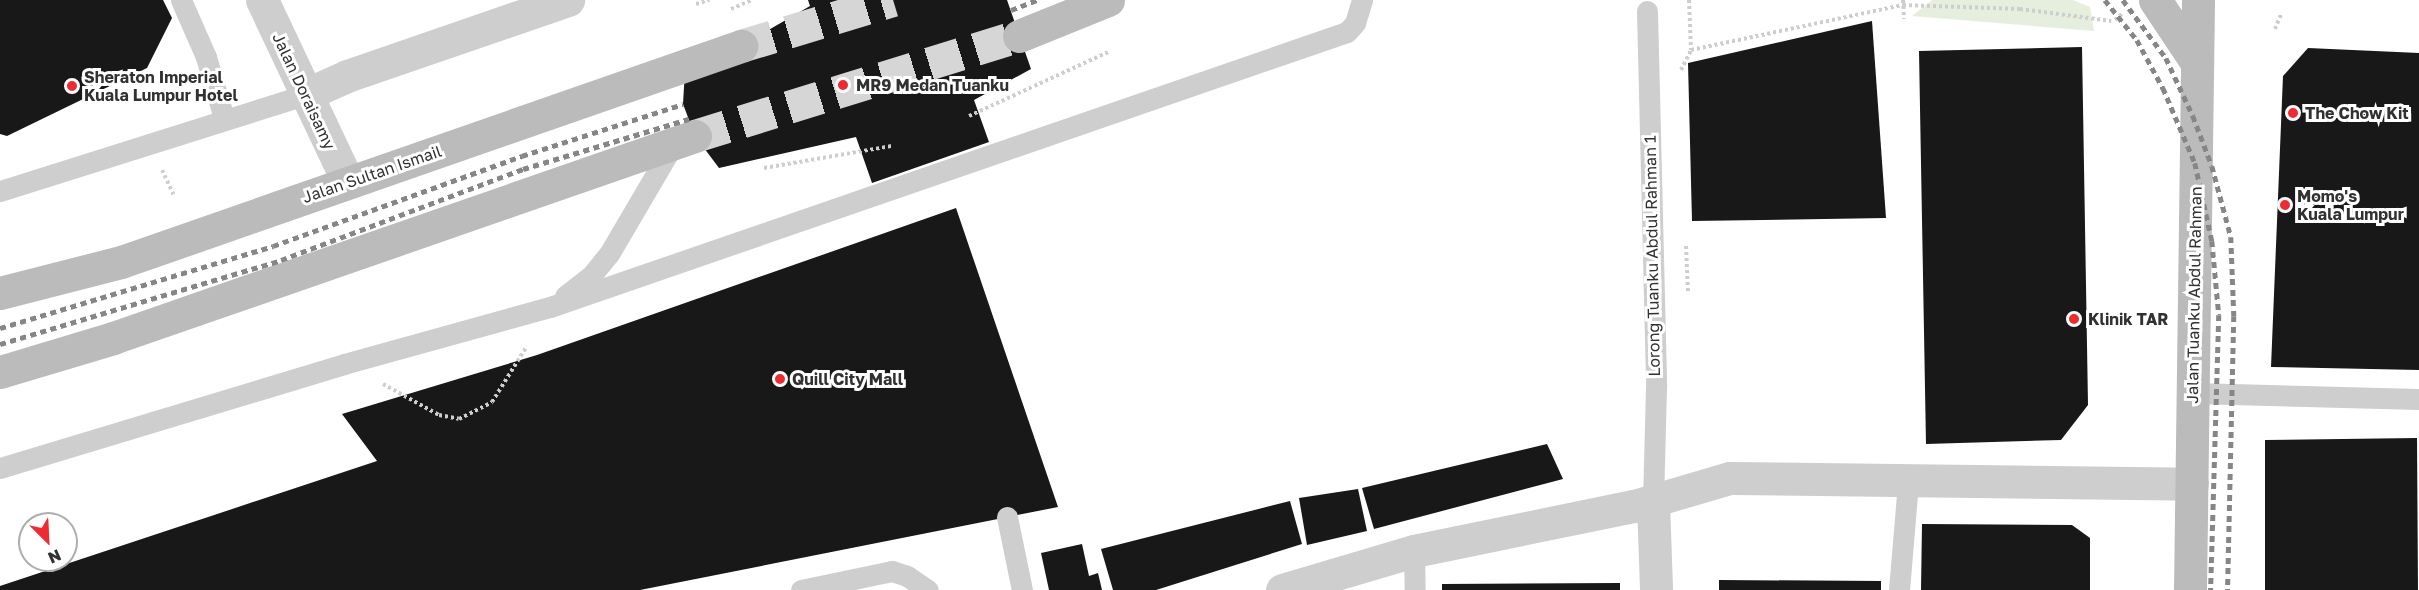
<!DOCTYPE html>
<html>
<head>
<meta charset="utf-8">
<style>
  body { margin:0 }
  #map { position:relative; width:2419px; height:590px; overflow:hidden; background:#fff; font-family:"Golos Text",sans-serif }
  div>[style] { position:absolute }
  .green>* { inset:0; background:#e6eede }
  .building>* { inset:0; background:#181818 }
  .secondary-tunnel>* { height:33px; margin-top:-16.5px; transform-origin:0; background:repeating-linear-gradient(90deg,#d6d6d6 0 33px,transparent 0 49px) }
  .path>* { height:4px; margin-top:-2px; transform-origin:0; background:repeating-linear-gradient(90deg,#cecece 0 3px,transparent 0 6px) }
  .lane>* { height:21px; margin:-10.5px; padding:0 10.5px; transform-origin:10.5px; border-radius:10.5px; background:#cecece }
  .street>* { height:33px; margin:-16.5px; padding:0 16.5px; transform-origin:16.5px; border-radius:16.5px; background:#cecece }
  .secondary>* { height:33px; margin:-16.5px; padding:0 16.5px; transform-origin:16.5px; border-radius:16.5px; background:#bbb }
  .rail>* { height:4.5px; margin-top:-2.25px; transform-origin:0; background:repeating-linear-gradient(90deg,#868686 0 6px,transparent 0 10.5px) }
  .dots>* { width:16px; height:16px; translate:-50% -50%; box-sizing:border-box; border:3px solid #fff; border-radius:50% }
  span { translate:-50% -50%; white-space:nowrap; text-align:center; line-height:1.15; -webkit-text-stroke:6px #fff; paint-order:stroke }
  .poi-label { font-size:16px; color:#313131; font-weight:700 }
  .left { translate:0 -50%; text-align:left }
  .street-label { font-size:16px; color:#313131 }
  .north { position:absolute; left:18px; top:512px; width:60px; height:60px; box-sizing:border-box; background:#fff; border:2px solid #adadad; border-radius:50%; rotate:156deg; font-size:16px; font-weight:700; line-height:24px; text-align:center; color:#313131 }
  .north::after { content:''; display:block; margin:auto; width:21px; height:27px; background:#f12a32; clip-path:polygon(50% 0,100% 100%,50% 72%,0 100%) }
</style>
</head>
<body>
<div id="map">
  <div class="green">
    <i style="clip-path:polygon(1932px 0,2073px 0,2090px 7px,2094px 31px,1912px 16px)"></i>
  </div>
  <div class="building">
    <i style="clip-path:polygon(0 0,163px 0,172px 18px,147px 68px,7px 136px,0 134px)"></i>
    <i style="clip-path:polygon(808px 0,1007px 0,1031px 69px,974px 100px,989px 142px,872px 183px,856px 137px,719px 168px,695px 136px,683px 104px,685px 70px,741px 46px,810px 6px)"></i>
    <i style="clip-path:polygon(1872px 21px,1886px 218px,1692px 221px,1688px 63px)"></i>
    <i style="clip-path:polygon(2082px 47px,2088px 405px,2061px 440px,1926px 444px,1919px 51px)"></i>
    <i style="clip-path:polygon(2308px 48px,2419px 53px,2419px 370px,2271px 367px,2283px 76px)"></i>
    <i style="clip-path:polygon(956px 208px,1058px 507px,640px 590px,0 590px,0 586px,377px 461px,342px 414px,537px 355px)"></i>
    <i style="clip-path:polygon(2417px 438px,2418px 590px,2265px 590px,2265px 440px)"></i>
    <i style="clip-path:polygon(1547px 444px,1563px 479px,1374px 529px,1362px 488px)"></i>
    <i style="clip-path:polygon(1358px 489px,1367px 531px,1307px 545px,1299px 498px)"></i>
    <i style="clip-path:polygon(1290px 501px,1302px 544px,1156px 590px,1113px 590px,1101px 549px)"></i>
    <i style="clip-path:polygon(1922px 524px,2072px 525px,2090px 538px,2090px 590px,1921px 590px)"></i>
    <i style="clip-path:polygon(1082px 544px,1089px 576px,1098px 573px,1102px 590px,1049px 590px,1041px 553px)"></i>
    <i style="clip-path:polygon(1719px 580px,1881px 581px,1881px 590px,1719px 590px)"></i>
    <i style="clip-path:polygon(1620px 583px,1620px 590px,1442px 590px,1442px 584px)"></i>
  </div>
  <div class="secondary-tunnel">
    <i style="left:741px;top:46px;width:159px;rotate:-16.8deg"></i>
    <i style="left:695px;top:136px;width:339px;rotate:-17.2deg"></i>
  </div>
  <div class="path">
    <i style="left:1689px;top:0;width:50px;rotate:87.7deg"></i>
    <i style="left:1903px;top:0;width:19px;rotate:87deg"></i>
    <i style="left:696px;top:4px;width:14px;rotate:-17deg"></i>
    <i style="left:731px;top:9px;width:23px;rotate:-23deg"></i>
    <i style="left:2115px;top:20px;width:9px;rotate:-41deg"></i>
    <i style="left:2275px;top:29px;width:16px;rotate:-68deg"></i>
    <i style="left:1681px;top:70px;width:22px;rotate:-63deg"></i>
    <i style="left:1691px;top:50px;width:217px;rotate:-12deg"></i>
    <i style="left:1903px;top:5px;width:117px;rotate:2deg"></i>
    <i style="left:2020px;top:9px;width:92px;rotate:7.5deg"></i>
    <i style="left:969px;top:116px;width:153px;rotate:-24.7deg"></i>
    <i style="left:764px;top:168px;width:130px;rotate:-9.8deg"></i>
    <i style="left:162px;top:170px;width:29px;rotate:65deg"></i>
    <i style="left:1686px;top:246px;width:46px;rotate:87.5deg"></i>
    <i style="left:383px;top:384px;width:64px;rotate:29deg"></i>
    <i style="left:439px;top:415px;width:20px;rotate:11deg"></i>
    <i style="left:459px;top:419px;width:37px;rotate:-27deg"></i>
    <i style="left:492px;top:402px;width:66px;rotate:-58deg"></i>
  </div>
  <div class="lane">
    <i style="left:181px;top:0;width:62px;rotate:66.3deg"></i>
    <i style="left:206px;top:57px;width:64px;rotate:73.6deg"></i>
    <i style="left:1647px;top:11px;width:376px;rotate:88.6deg"></i>
    <i style="left:1656px;top:387px;width:115px;rotate:91.5deg"></i>
    <i style="left:0;top:191px;width:322px;rotate:-17.5deg"></i>
    <i style="left:565px;top:296px;width:33px;rotate:-38deg"></i>
    <i style="left:591px;top:276px;width:28px;rotate:-51deg"></i>
    <i style="left:609px;top:254px;width:129px;rotate:-59.6deg"></i>
    <i style="left:2193px;top:393px;width:226px;rotate:1.5deg"></i>
    <i style="left:0;top:468px;width:359px;rotate:-16.8deg"></i>
    <i style="left:344px;top:364px;width:214px;rotate:-15.5deg"></i>
    <i style="left:550px;top:307px;width:843px;rotate:-19.04deg"></i>
    <i style="left:1347px;top:32px;width:12px;rotate:-48deg"></i>
    <i style="left:1355px;top:23px;width:24px;rotate:-73deg"></i>
    <i style="left:1007px;top:517px;width:75px;rotate:78.4deg"></i>
    <i style="left:1414px;top:551px;width:39px;rotate:89deg"></i>
    <i style="left:801px;top:590px;width:93px;rotate:-11.8deg"></i>
    <i style="left:892px;top:571px;width:16px;rotate:18deg"></i>
    <i style="left:907px;top:576px;width:25px;rotate:34deg"></i>
    <i style="left:1899px;top:590px;width:108px;rotate:-85.2deg"></i>
  </div>
  <div class="street">
    <i style="left:262px;top:0;width:201px;rotate:64.7deg"></i>
    <i style="left:307px;top:94px;width:44px;rotate:-24.2deg"></i>
    <i style="left:347px;top:76px;width:234px;rotate:-19deg"></i>
    <i style="left:1653px;top:502px;width:88px;rotate:88deg"></i>
    <i style="left:1282px;top:590px;width:138px;rotate:-16.5deg"></i>
    <i style="left:1414px;top:551px;width:225px;rotate:-11.6deg"></i>
    <i style="left:1634px;top:506px;width:100px;rotate:-16.3deg"></i>
    <i style="left:1730px;top:478px;width:462px;rotate:0.7deg"></i>
  </div>
  <div class="secondary">
    <i style="left:2155px;top:0;width:76px;rotate:56.3deg"></i>
    <i style="left:1019px;top:36px;width:96px;rotate:-22deg"></i>
    <i style="left:0;top:293px;width:125px;rotate:-14.4deg"></i>
    <i style="left:121px;top:262px;width:657px;rotate:-19.21deg"></i>
    <i style="left:0;top:372px;width:118px;rotate:-16.7deg"></i>
    <i style="left:113px;top:338px;width:616px;rotate:-19.14deg"></i>
    <i style="left:2190px;top:590px;width:590px;rotate:-89.22deg"></i>
  </div>
  <div class="rail">
    <i style="left:2105px;top:0;width:51px;rotate:51.3deg"></i>
    <i style="left:2137px;top:40px;width:55px;rotate:61.6deg"></i>
    <i style="left:2163px;top:88px;width:82px;rotate:66.9deg"></i>
    <i style="left:2195px;top:163px;width:80px;rotate:77.7deg"></i>
    <i style="left:2212px;top:241px;width:74px;rotate:84.6deg"></i>
    <i style="left:2219px;top:315px;width:275px;rotate:91.7deg"></i>
    <i style="left:2123px;top:0;width:72px;rotate:53.4deg"></i>
    <i style="left:2166px;top:58px;width:64px;rotate:65deg"></i>
    <i style="left:2193px;top:116px;width:53px;rotate:69.2deg"></i>
    <i style="left:2212px;top:166px;width:73px;rotate:75deg"></i>
    <i style="left:2231px;top:237px;width:79px;rotate:87.8deg"></i>
    <i style="left:2234px;top:316px;width:274px;rotate:91.3deg"></i>
    <i style="left:1011px;top:10px;width:28px;rotate:-21deg"></i>
    <i style="left:0;top:328px;width:285px;rotate:-16.7deg"></i>
    <i style="left:273px;top:246px;width:265px;rotate:-19.9deg"></i>
    <i style="left:522px;top:156px;width:169px;rotate:-17.9deg"></i>
    <i style="left:0;top:344px;width:293px;rotate:-16.6deg"></i>
    <i style="left:281px;top:260px;width:259px;rotate:-20.6deg"></i>
    <i style="left:523px;top:169px;width:173px;rotate:-16.8deg"></i>
  </div>
  <div class="dots">
    <i style="left:843px;top:85px;background:#f12a32"></i>
    <i style="left:72px;top:86px;background:#f12a32"></i>
    <i style="left:2293px;top:113px;background:#f12a32"></i>
    <i style="left:2285px;top:205px;background:#f12a32"></i>
    <i style="left:2074px;top:319px;background:#f12a32"></i>
    <i style="left:780px;top:379px;background:#f12a32"></i>
  </div>
  <div class="poi-label">
    <span class="left" style="left:84px;top:86px">Sheraton Imperial<br>Kuala Lumpur Hotel</span>
    <span class="left" style="left:856px;top:85px">MR9 Medan Tuanku</span>
    <span class="left" style="left:2305px;top:113px">The Chow Kit</span>
    <span class="left" style="left:2297px;top:205px">Momo's<br>Kuala Lumpur</span>
    <span class="left" style="left:2088px;top:319px">Klinik TAR</span>
    <span class="left" style="left:792px;top:379px">Quill City Mall</span>
  </div>
  <div class="street-label">
    <span style="left:304px;top:91px;rotate:65deg">Jalan Doraisamy</span>
    <span style="left:372px;top:174px;rotate:-19deg">Jalan Sultan Ismail</span>
    <span style="left:1652px;top:256px;rotate:-91deg">Lorong Tuanku Abdul Rahman 1</span>
    <span style="left:2194px;top:295px;rotate:-89deg">Jalan Tuanku Abdul Rahman</span>
  </div>
  <div class="north">N</div>
</div>
</body>
</html>
